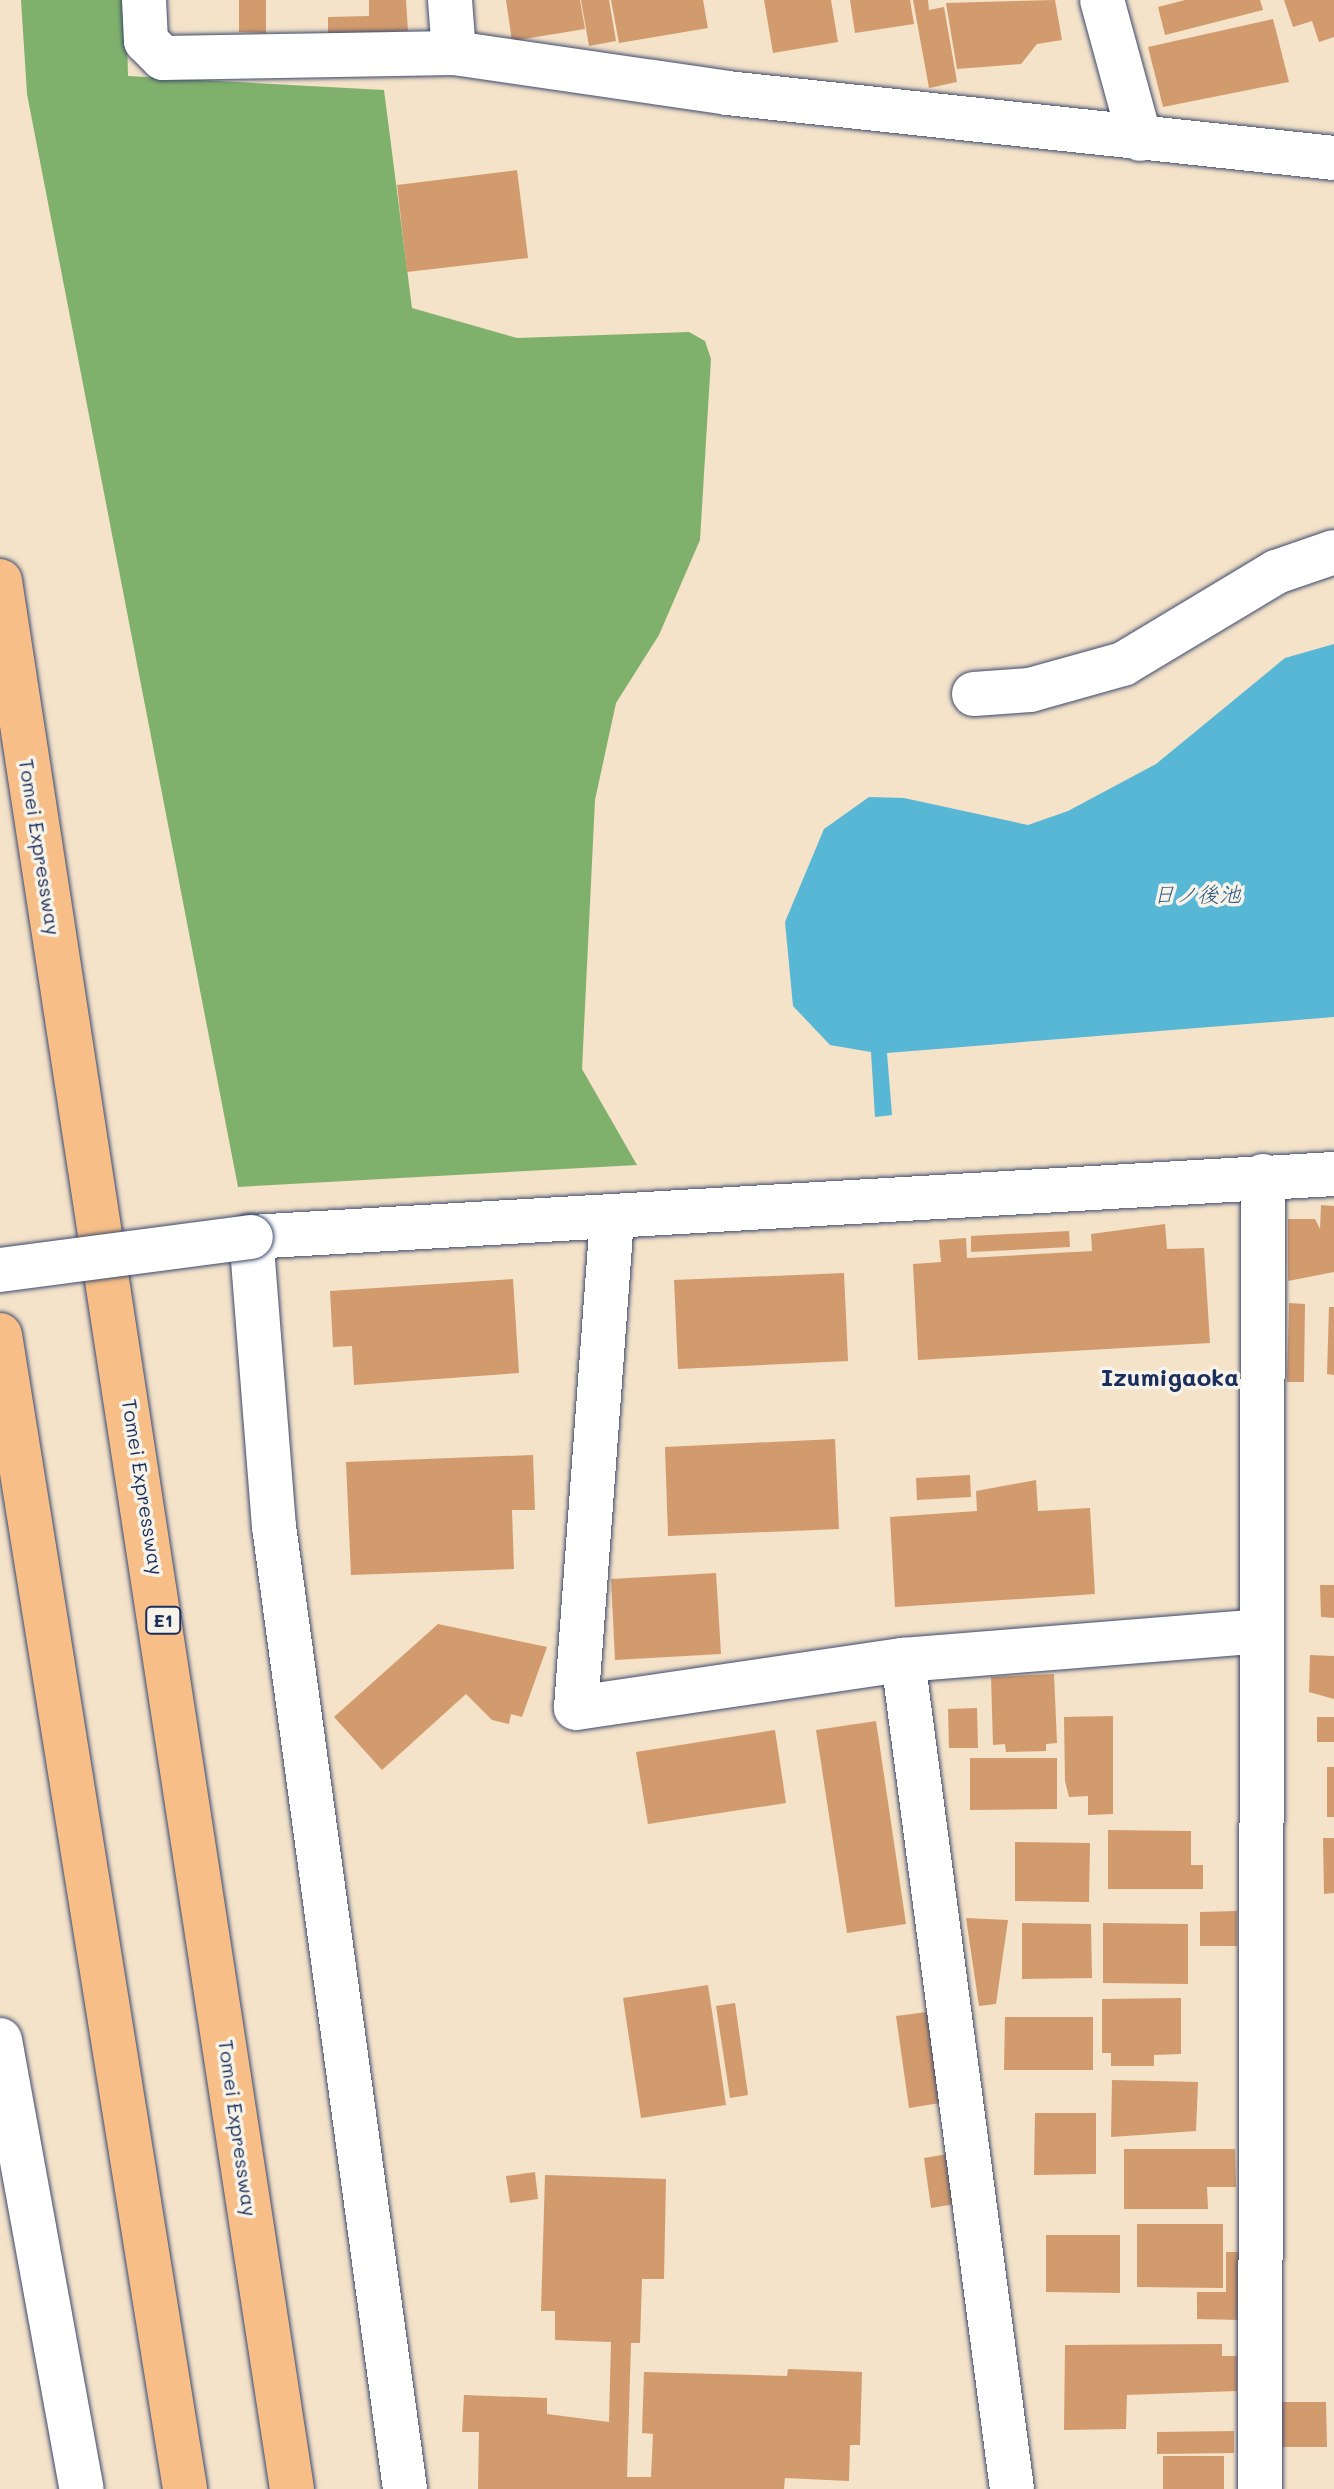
<!DOCTYPE html>
<html>
<head>
<meta charset="utf-8">
<style>
  body { margin:0 }
  #map { position:relative; width:1334px; height:2489px; overflow:hidden; background:#f4e2c9; font-family:Mali,"Klee One",sans-serif }
  div>[style] { position:absolute }
  .forest>* { inset:0; background:#80b16c }
  .water>* { inset:0; background:#57b7d5 }
  .building>* { inset:0; background:#d29b6e }
  .roads { filter:drop-shadow(0 0 2px #3c4a6e) drop-shadow(0 0 2px #3c4a6e) }
  .minor>* { height:44px; margin:-22px; padding:0 22px; transform-origin:22px; border-radius:22px; background:#fff }
  .highway>* { height:44px; margin:-22px; padding:0 22px; transform-origin:22px; border-radius:22px; background:#f7be87 }
  .bridges { filter:drop-shadow(0 0 2px #3c4a6e) drop-shadow(0 0 2px #3c4a6e) }
  .minor-bridge>* { height:44px; margin:-22px; padding:0 22px; transform-origin:22px; border-radius:22px; background:#fff }
  span { translate:-50% -50%; white-space:nowrap; text-align:center; line-height:1.15; -webkit-text-stroke:7px #f7f3e8; paint-order:stroke }
  .shield-label span { padding:2px 6px; background:#f7f3e8; border:2px solid; border-radius:6px; -webkit-text-stroke-width:0 }
  .shield-label { font-size:18px; color:#1b2f5e; font-weight:700 }
  .street-label { font-size:20px; color:#1b2f5e }
  .water-label { font-size:22px; color:#2d5882; font-style:italic }
  .quarter-label { font-size:24px; color:#1b2f5e; font-weight:700 }
</style>
</head>
<body>
<div id="map">
  <div class="forest">
    <i style="clip-path:polygon(21px 0,126px 0,128px 76px,384px 90px,412px 308px,517px 338px,689px 332px,705px 341px,711px 359px,700px 540px,659px 635px,616px 703px,595px 800px,582px 1069px,637px 1165px,238px 1187px,27px 94px)"></i>
  </div>
  <div class="water">
    <i style="clip-path:polygon(1334px 644px,1334px 1017px,887px 1053px,892px 1115px,875px 1117px,871px 1052px,830px 1045px,793px 1006px,785px 922px,824px 829px,869px 797px,904px 798px,1028px 825px,1068px 811px,1156px 764px,1285px 658px)"></i>
  </div>
  <div class="building">
    <i style="clip-path:polygon(239px 0,266px 0,266px 33px,239px 32px)"></i>
    <i style="clip-path:polygon(369px 0,406px 0,408px 31px,328px 34px,328px 17px,369px 16px)"></i>
    <i style="clip-path:polygon(506px 0,580px 0,585px 29px,512px 41px)"></i>
    <i style="clip-path:polygon(581px 0,609px 0,616px 41px,589px 46px)"></i>
    <i style="clip-path:polygon(611px 0,703px 0,708px 28px,619px 43px)"></i>
    <i style="clip-path:polygon(764px 0,831px 0,838px 42px,773px 53px)"></i>
    <i style="clip-path:polygon(850px 0,910px 0,914px 24px,855px 33px)"></i>
    <i style="clip-path:polygon(913px 0,928px 0,929px 10px,944px 7px,957px 82px,929px 88px)"></i>
    <i style="clip-path:polygon(1055px 0,1062px 40px,1037px 44px,1021px 64px,957px 69px,946px 3px)"></i>
    <i style="clip-path:polygon(1185px 0,1260px 0,1263px 10px,1165px 35px,1158px 7px)"></i>
    <i style="clip-path:polygon(1284px 0,1334px 0,1334px 37px,1319px 42px,1312px 21px,1293px 27px)"></i>
    <i style="clip-path:polygon(1273px 19px,1289px 82px,1163px 107px,1148px 47px)"></i>
    <i style="clip-path:polygon(517px 170px,528px 258px,407px 272px,397px 185px)"></i>
    <i style="clip-path:polygon(1321px 1205px,1334px 1206px,1334px 1272px,1288px 1281px,1288px 1219px,1315px 1219px,1320px 1229px)"></i>
    <i style="clip-path:polygon(1165px 1224px,1167px 1249px,1204px 1248px,1210px 1343px,918px 1360px,913px 1264px,941px 1262px,939px 1240px,966px 1238px,967px 1258px,1092px 1251px,1091px 1234px)"></i>
    <i style="clip-path:polygon(1069px 1231px,1070px 1247px,971px 1252px,971px 1236px)"></i>
    <i style="clip-path:polygon(844px 1273px,848px 1361px,678px 1369px,674px 1280px)"></i>
    <i style="clip-path:polygon(513px 1279px,519px 1373px,354px 1385px,352px 1346px,333px 1347px,330px 1291px)"></i>
    <i style="clip-path:polygon(1289px 1303px,1305px 1304px,1304px 1382px,1287px 1382px)"></i>
    <i style="clip-path:polygon(1329px 1307px,1334px 1307px,1334px 1375px,1327px 1374px)"></i>
    <i style="clip-path:polygon(835px 1439px,839px 1529px,668px 1536px,665px 1447px)"></i>
    <i style="clip-path:polygon(533px 1455px,535px 1510px,512px 1510px,514px 1569px,351px 1575px,346px 1462px)"></i>
    <i style="clip-path:polygon(970px 1475px,971px 1497px,917px 1500px,916px 1478px)"></i>
    <i style="clip-path:polygon(1036px 1480px,1038px 1511px,1090px 1508px,1095px 1594px,895px 1607px,890px 1517px,977px 1511px,976px 1491px)"></i>
    <i style="clip-path:polygon(716px 1573px,721px 1654px,615px 1660px,611px 1579px)"></i>
    <i style="clip-path:polygon(1320px 1585px,1334px 1585px,1334px 1618px,1321px 1617px)"></i>
    <i style="clip-path:polygon(438px 1624px,547px 1647px,522px 1717px,511px 1714px,509px 1724px,492px 1720px,466px 1694px,382px 1770px,334px 1717px)"></i>
    <i style="clip-path:polygon(1310px 1655px,1334px 1656px,1334px 1699px,1309px 1692px)"></i>
    <i style="clip-path:polygon(1054px 1674px,1057px 1743px,1046px 1744px,1046px 1751px,1006px 1752px,1005px 1744px,993px 1745px,991px 1677px)"></i>
    <i style="clip-path:polygon(977px 1708px,978px 1748px,949px 1748px,948px 1709px)"></i>
    <i style="clip-path:polygon(1113px 1716px,1113px 1814px,1088px 1815px,1088px 1796px,1069px 1797px,1065px 1781px,1064px 1717px)"></i>
    <i style="clip-path:polygon(1317px 1717px,1334px 1717px,1334px 1742px,1317px 1742px)"></i>
    <i style="clip-path:polygon(876px 1721px,906px 1924px,847px 1933px,816px 1730px)"></i>
    <i style="clip-path:polygon(775px 1730px,786px 1803px,648px 1824px,636px 1752px)"></i>
    <i style="clip-path:polygon(970px 1758px,1057px 1758px,1057px 1809px,970px 1810px)"></i>
    <i style="clip-path:polygon(1327px 1767px,1334px 1767px,1334px 1817px,1327px 1817px)"></i>
    <i style="clip-path:polygon(1108px 1830px,1191px 1831px,1191px 1865px,1203px 1865px,1203px 1889px,1108px 1889px)"></i>
    <i style="clip-path:polygon(1323px 1838px,1334px 1838px,1334px 1893px,1324px 1894px)"></i>
    <i style="clip-path:polygon(1015px 1842px,1090px 1843px,1089px 1902px,1015px 1901px)"></i>
    <i style="clip-path:polygon(1237px 1911px,1237px 1946px,1200px 1946px,1200px 1912px)"></i>
    <i style="clip-path:polygon(966px 1918px,1008px 1920px,996px 2004px,979px 2006px)"></i>
    <i style="clip-path:polygon(1022px 1923px,1091px 1924px,1092px 1978px,1022px 1979px)"></i>
    <i style="clip-path:polygon(1103px 1923px,1188px 1924px,1188px 1984px,1103px 1983px)"></i>
    <i style="clip-path:polygon(708px 1985px,726px 2105px,641px 2118px,623px 1998px)"></i>
    <i style="clip-path:polygon(1181px 1998px,1181px 2054px,1154px 2055px,1154px 2066px,1111px 2066px,1111px 2053px,1102px 2053px,1102px 1999px)"></i>
    <i style="clip-path:polygon(735px 2003px,748px 2095px,730px 2098px,716px 2006px)"></i>
    <i style="clip-path:polygon(927px 2012px,940px 2103px,909px 2108px,896px 2016px)"></i>
    <i style="clip-path:polygon(1005px 2017px,1093px 2017px,1093px 2070px,1004px 2070px)"></i>
    <i style="clip-path:polygon(1112px 2080px,1198px 2082px,1196px 2131px,1111px 2137px)"></i>
    <i style="clip-path:polygon(1035px 2113px,1096px 2113px,1096px 2174px,1034px 2175px)"></i>
    <i style="clip-path:polygon(1124px 2149px,1235px 2149px,1236px 2187px,1207px 2187px,1208px 2209px,1124px 2209px)"></i>
    <i style="clip-path:polygon(948px 2154px,955px 2204px,931px 2208px,924px 2158px)"></i>
    <i style="clip-path:polygon(535px 2172px,538px 2199px,510px 2203px,506px 2176px)"></i>
    <i style="clip-path:polygon(545px 2175px,666px 2179px,664px 2279px,642px 2279px,640px 2343px,631px 2343px,627px 2477px,651px 2477px,653px 2434px,642px 2433px,644px 2372px,787px 2376px,788px 2369px,862px 2372px,860px 2445px,850px 2445px,849px 2481px,785px 2478px,784px 2489px,478px 2489px,479px 2432px,462px 2432px,464px 2395px,547px 2398px,547px 2414px,609px 2422px,611px 2342px,555px 2340px,555px 2311px,541px 2311px)"></i>
    <i style="clip-path:polygon(1137px 2224px,1223px 2224px,1223px 2288px,1137px 2287px)"></i>
    <i style="clip-path:polygon(1046px 2235px,1120px 2235px,1120px 2293px,1046px 2292px)"></i>
    <i style="clip-path:polygon(1226px 2252px,1241px 2252px,1240px 2320px,1197px 2319px,1197px 2292px,1226px 2292px)"></i>
    <i style="clip-path:polygon(1222px 2344px,1222px 2356px,1237px 2356px,1237px 2391px,1127px 2395px,1126px 2429px,1064px 2430px,1065px 2345px)"></i>
    <i style="clip-path:polygon(1281px 2402px,1326px 2402px,1327px 2447px,1281px 2447px)"></i>
    <i style="clip-path:polygon(1234px 2431px,1234px 2453px,1157px 2454px,1157px 2432px)"></i>
    <i style="clip-path:polygon(1163px 2456px,1224px 2456px,1224px 2489px,1163px 2489px)"></i>
  </div>
  <div class="roads">
    <div class="minor">
      <i style="left:144px;top:0;width:41px;rotate:87.2deg"></i>
      <i style="left:146px;top:41px;width:24px;rotate:45deg"></i>
      <i style="left:163px;top:58px;width:291px;rotate:-1deg"></i>
      <i style="left:454px;top:53px;width:276px;rotate:8.3deg"></i>
      <i style="left:727px;top:93px;width:610px;rotate:6.11deg"></i>
      <i style="left:450px;top:0;width:53px;rotate:85.7deg"></i>
      <i style="left:1102px;top:0;width:144px;rotate:74.7deg"></i>
      <i style="left:974px;top:694px;width:56px;rotate:-4.1deg"></i>
      <i style="left:1030px;top:690px;width:97px;rotate:-15.6deg"></i>
      <i style="left:1123px;top:664px;width:179px;rotate:-31deg"></i>
      <i style="left:1276px;top:572px;width:61px;rotate:-19deg"></i>
      <i style="left:612px;top:1218px;width:491px;rotate:94.2deg"></i>
      <i style="left:576px;top:1708px;width:331px;rotate:-8.4deg"></i>
      <i style="left:903px;top:1660px;width:358px;rotate:-4.6deg"></i>
      <i style="left:903px;top:1660px;width:836px;rotate:82.51deg"></i>
      <i style="left:0;top:2040px;width:456px;rotate:79.7deg"></i>
      <i style="left:405px;top:2489px;width:971px;rotate:-97.75deg"></i>
      <i style="left:274px;top:1527px;width:291px;rotate:-94.5deg"></i>
      <i style="left:251px;top:1237px;width:1085px;rotate:-3.33deg"></i>
      <i style="left:1260px;top:2489px;width:1313px;rotate:-89.87deg"></i>
    </div>
    <div class="highway">
      <i style="left:0;top:581px;width:1930px;rotate:81.3deg"></i>
      <i style="left:0;top:1335px;width:1169px;rotate:80.89deg"></i>
    </div>
  </div>
  <div class="bridges">
    <div class="minor-bridge">
      <i style="left:0;top:1270px;width:253px;rotate:-7.5deg"></i>
    </div>
  </div>
  <div class="shield-label">
    <span style="left:163px;top:1620px">E1</span>
  </div>
  <div class="street-label">
    <span style="left:40px;top:847px;rotate:81deg">Tomei Expressway</span>
    <span style="left:143px;top:1487px;rotate:81deg">Tomei Expressway</span>
    <span style="left:238px;top:2128px;rotate:82deg">Tomei Expressway</span>
  </div>
  <div class="water-label">
    <span style="left:1197px;top:894px">日ノ後池</span>
  </div>
  <div class="quarter-label">
    <span style="left:1170px;top:1377px">Izumigaoka</span>
  </div>
</div>
</body>
</html>
